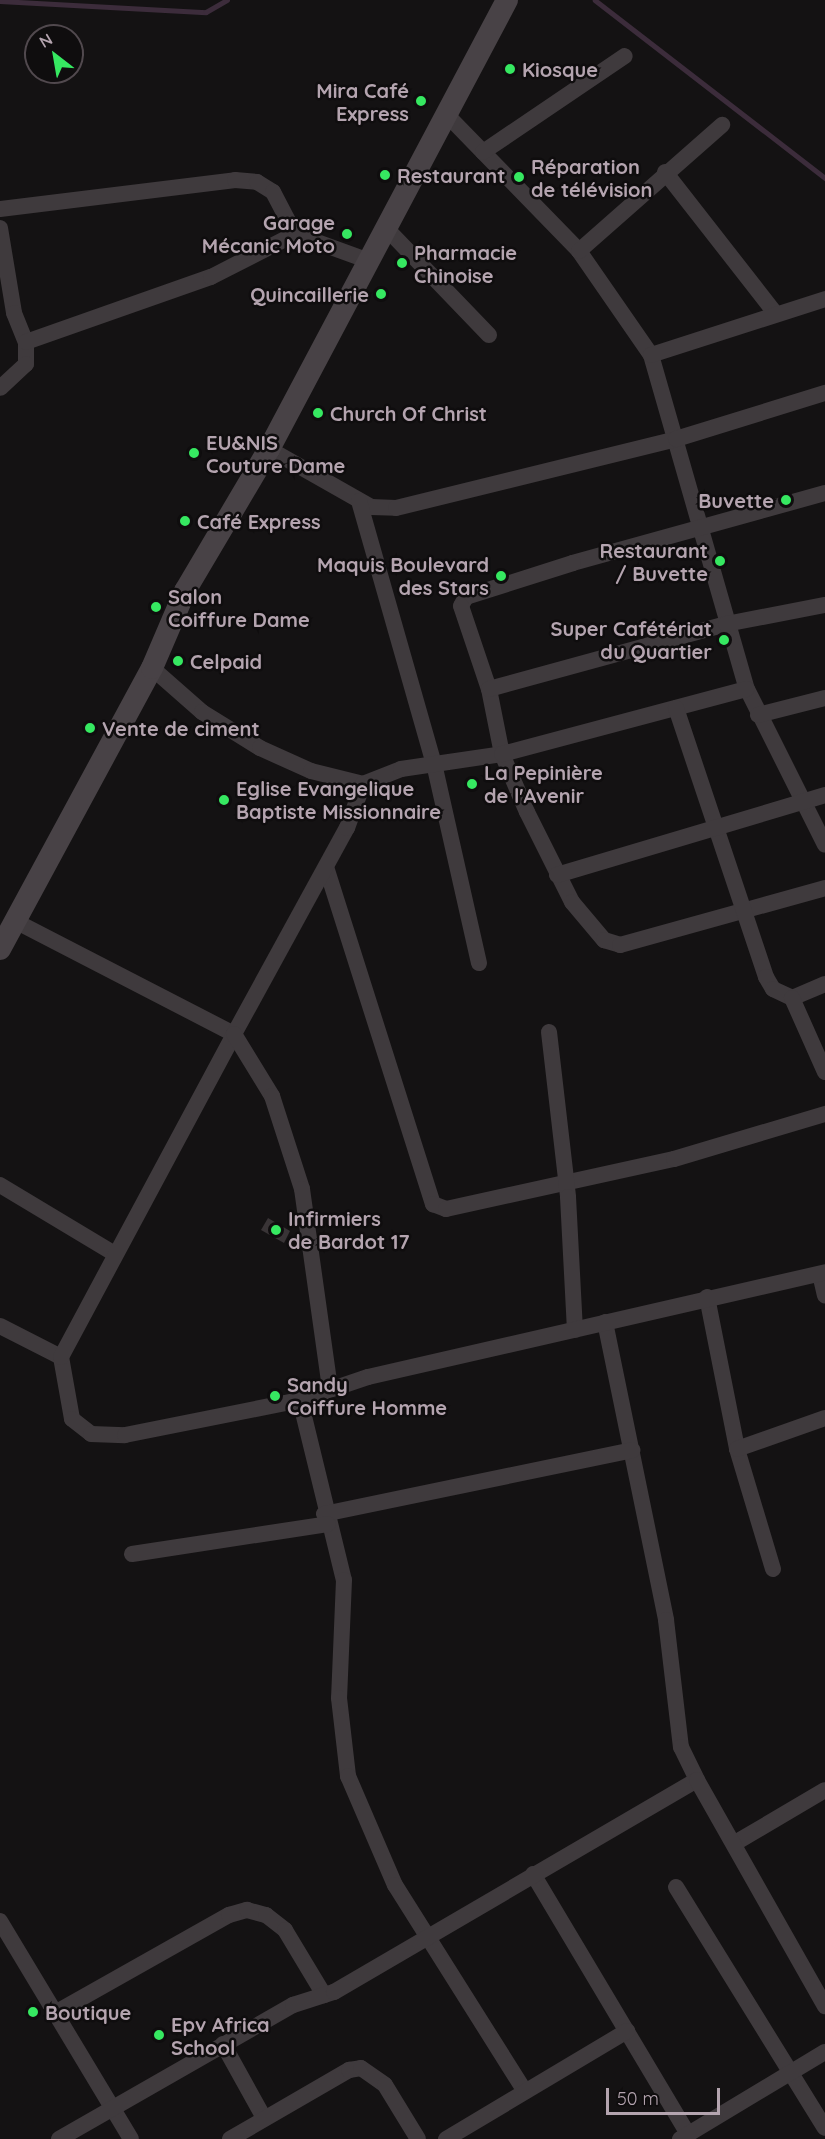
<!DOCTYPE html>
<html>
<head>
<meta charset="utf-8">
<style>
  body { margin:0 }
  #map { position:relative; width:825px; height:2139px; overflow:hidden; background:#141213; font-family:Quicksand,sans-serif }
  div>[style] { position:absolute }
  .stream>* { height:4.5px; margin:-2.25px; padding:0 2.25px; transform-origin:2.25px; border-radius:2.25px; background:#3c2c3b }
  .building>* { inset:0; background:#393436 }
  .street>* { height:16px; margin:-8px; padding:0 8px; transform-origin:8px; border-radius:8px; background:#3f3a3d }
  .secondary>* { height:22px; margin:-11px; padding:0 11px; transform-origin:11px; border-radius:11px; background:#484246 }
  .dots>* { width:16px; height:16px; translate:-50% -50%; box-sizing:border-box; border:3px solid #0f0d0e; border-radius:50% }
  span { translate:-50% -50%; white-space:nowrap; text-align:center; line-height:1.15; -webkit-text-stroke:5px #0f0d0e; paint-order:stroke }
  .poi-label { font-size:20px; color:#b4a4af; font-weight:700 }
  .left { translate:0 -50%; text-align:left }
  .right { translate:-100% -50%; text-align:right }
  .north { position:absolute; left:24px; top:24px; width:60px; height:60px; box-sizing:border-box; background:#0f0d0e; border:2px solid #51494e; border-radius:50%; rotate:329deg; font-size:16px; font-weight:700; line-height:24px; text-align:center; color:#b4a4af }
  .north::after { content:''; display:block; margin:auto; width:21px; height:27px; background:#36e861; clip-path:polygon(50% 0,100% 100%,50% 72%,0 100%) }
  .scale { position:absolute; left:606px; top:2088px; width:114px; height:27px; box-sizing:border-box; border:3px solid #b4a4af; border-top:0; padding-left:8px; font-size:18px; line-height:21px; white-space:nowrap; color:#b4a4af; -webkit-text-stroke:4px #0f0d0e; paint-order:stroke }
</style>
</head>
<body>
<div id="map">
  <div class="stream">
    <i style="left:595px;top:0;width:291px;rotate:37.7deg"></i>
    <i style="left:0;top:1px;width:206px;rotate:3.1deg"></i>
    <i style="left:206px;top:12px;width:24px;rotate:-30deg"></i>
  </div>
  <div class="building">
    <i style="clip-path:polygon(268px 1218px,290px 1231px,284px 1243px,261px 1230px)"></i>
  </div>
  <div class="street">
    <i style="left:446px;top:114px;width:191px;rotate:45.8deg"></i>
    <i style="left:579px;top:251px;width:126px;rotate:55.3deg"></i>
    <i style="left:651px;top:355px;width:348px;rotate:74deg"></i>
    <i style="left:747px;top:689px;width:174px;rotate:63.4deg"></i>
    <i style="left:483px;top:152px;width:171px;rotate:-34.1deg"></i>
    <i style="left:665px;top:172px;width:179px;rotate:52deg"></i>
    <i style="left:0;top:209px;width:237px;rotate:-7deg"></i>
    <i style="left:235px;top:180px;width:22px;rotate:5deg"></i>
    <i style="left:257px;top:182px;width:19px;rotate:32deg"></i>
    <i style="left:273px;top:192px;width:47px;rotate:62.4deg"></i>
    <i style="left:385px;top:227px;width:150px;rotate:46.1deg"></i>
    <i style="left:0;top:228px;width:86px;rotate:80.6deg"></i>
    <i style="left:14px;top:313px;width:31px;rotate:68deg"></i>
    <i style="left:26px;top:342px;width:22px;rotate:90deg"></i>
    <i style="left:26px;top:364px;width:35px;rotate:137deg"></i>
    <i style="left:579px;top:251px;width:191px;rotate:-41.4deg"></i>
    <i style="left:26px;top:342px;width:196px;rotate:-19.4deg"></i>
    <i style="left:211px;top:277px;width:94px;rotate:-27.1deg"></i>
    <i style="left:295px;top:234px;width:79px;rotate:20deg"></i>
    <i style="left:651px;top:355px;width:183px;rotate:-17.8deg"></i>
    <i style="left:269px;top:449px;width:117px;rotate:29.6deg"></i>
    <i style="left:371px;top:507px;width:25px;rotate:2deg"></i>
    <i style="left:396px;top:508px;width:288px;rotate:-13.8deg"></i>
    <i style="left:676px;top:439px;width:156px;rotate:-17.2deg"></i>
    <i style="left:825px;top:493px;width:262px;rotate:164.5deg"></i>
    <i style="left:573px;top:563px;width:112px;rotate:162.4deg"></i>
    <i style="left:466px;top:597px;width:10px;rotate:119deg"></i>
    <i style="left:461px;top:606px;width:88px;rotate:71.4deg"></i>
    <i style="left:489px;top:689px;width:66px;rotate:78.7deg"></i>
    <i style="left:502px;top:754px;width:63px;rotate:66.7deg"></i>
    <i style="left:527px;top:812px;width:101px;rotate:63.4deg"></i>
    <i style="left:572px;top:902px;width:50px;rotate:49.9deg"></i>
    <i style="left:604px;top:940px;width:17px;rotate:17deg"></i>
    <i style="left:620px;top:945px;width:213px;rotate:-15.5deg"></i>
    <i style="left:359px;top:501px;width:278px;rotate:74.1deg"></i>
    <i style="left:435px;top:768px;width:200px;rotate:77.3deg"></i>
    <i style="left:152px;top:668px;width:67px;rotate:41.3deg"></i>
    <i style="left:202px;top:712px;width:68px;rotate:31.8deg"></i>
    <i style="left:260px;top:748px;width:56px;rotate:24.3deg"></i>
    <i style="left:311px;top:771px;width:54px;rotate:14deg"></i>
    <i style="left:363px;top:784px;width:41px;rotate:-21.5deg"></i>
    <i style="left:401px;top:769px;width:102px;rotate:-8.4deg"></i>
    <i style="left:502px;top:754px;width:253px;rotate:-14.9deg"></i>
    <i style="left:489px;top:689px;width:246px;rotate:-15.3deg"></i>
    <i style="left:726px;top:624px;width:101px;rotate:-10.9deg"></i>
    <i style="left:676px;top:708px;width:284px;rotate:71.5deg"></i>
    <i style="left:766px;top:977px;width:14px;rotate:60deg"></i>
    <i style="left:773px;top:989px;width:21px;rotate:25deg"></i>
    <i style="left:792px;top:998px;width:36px;rotate:-23deg"></i>
    <i style="left:758px;top:715px;width:69px;rotate:-14.2deg"></i>
    <i style="left:326px;top:867px;width:354px;rotate:72.4deg"></i>
    <i style="left:433px;top:1204px;width:14px;rotate:21deg"></i>
    <i style="left:446px;top:1209px;width:233px;rotate:-12.4deg"></i>
    <i style="left:674px;top:1159px;width:158px;rotate:-16.6deg"></i>
    <i style="left:557px;top:875px;width:280px;rotate:-16.6deg"></i>
    <i style="left:15px;top:921px;width:246px;rotate:27.3deg"></i>
    <i style="left:234px;top:1034px;width:235px;rotate:-61.3deg"></i>
    <i style="left:347px;top:828px;width:47px;rotate:-70deg"></i>
    <i style="left:792px;top:998px;width:81px;rotate:66deg"></i>
    <i style="left:549px;top:1032px;width:166px;rotate:83.4deg"></i>
    <i style="left:568px;top:1197px;width:133px;rotate:87deg"></i>
    <i style="left:0;top:1185px;width:134px;rotate:31deg"></i>
    <i style="left:820px;top:1274px;width:22px;rotate:77deg"></i>
    <i style="left:707px;top:1297px;width:155px;rotate:78.8deg"></i>
    <i style="left:605px;top:1322px;width:304px;rotate:78.4deg"></i>
    <i style="left:666px;top:1620px;width:128px;rotate:83.3deg"></i>
    <i style="left:681px;top:1747px;width:37px;rotate:64deg"></i>
    <i style="left:0;top:1326px;width:68px;rotate:26.9deg"></i>
    <i style="left:61px;top:1357px;width:63px;rotate:79.9deg"></i>
    <i style="left:72px;top:1419px;width:24px;rotate:38deg"></i>
    <i style="left:91px;top:1434px;width:34px;rotate:2deg"></i>
    <i style="left:125px;top:1435px;width:178px;rotate:-11.3deg"></i>
    <i style="left:300px;top:1400px;width:72px;rotate:-18.7deg"></i>
    <i style="left:368px;top:1377px;width:469px;rotate:-12.9deg"></i>
    <i style="left:61px;top:1357px;width:366px;rotate:-61.8deg"></i>
    <i style="left:234px;top:1034px;width:73px;rotate:58.5deg"></i>
    <i style="left:272px;top:1096px;width:98px;rotate:72.1deg"></i>
    <i style="left:302px;top:1189px;width:201px;rotate:82deg"></i>
    <i style="left:300px;top:1400px;width:185px;rotate:76.3deg"></i>
    <i style="left:344px;top:1580px;width:118px;rotate:92.4deg"></i>
    <i style="left:339px;top:1698px;width:79px;rotate:83.4deg"></i>
    <i style="left:348px;top:1776px;width:119px;rotate:66.7deg"></i>
    <i style="left:395px;top:1885px;width:242px;rotate:57.8deg"></i>
    <i style="left:324px;top:1514px;width:315px;rotate:-11.7deg"></i>
    <i style="left:132px;top:1554px;width:198px;rotate:-8.7deg"></i>
    <i style="left:773px;top:1569px;width:125px;rotate:-106.7deg"></i>
    <i style="left:737px;top:1449px;width:93px;rotate:-19.4deg"></i>
    <i style="left:735px;top:1843px;width:104px;rotate:-30.5deg"></i>
    <i style="left:533px;top:1874px;width:303px;rotate:59.2deg"></i>
    <i style="left:676px;top:1887px;width:283px;rotate:58.3deg"></i>
    <i style="left:0;top:1921px;width:254px;rotate:59deg"></i>
    <i style="left:55px;top:2013px;width:200px;rotate:-29.4deg"></i>
    <i style="left:229px;top:1915px;width:19px;rotate:-16deg"></i>
    <i style="left:247px;top:1910px;width:20px;rotate:15deg"></i>
    <i style="left:266px;top:1915px;width:24px;rotate:38deg"></i>
    <i style="left:285px;top:1930px;width:76px;rotate:59deg"></i>
    <i style="left:223px;top:2044px;width:85px;rotate:61deg"></i>
    <i style="left:59px;top:2139px;width:270px;rotate:-29.8deg"></i>
    <i style="left:293px;top:2005px;width:43px;rotate:-17.6deg"></i>
    <i style="left:334px;top:1992px;width:420px;rotate:-30.3deg"></i>
    <i style="left:697px;top:1780px;width:260px;rotate:60.5deg"></i>
    <i style="left:230px;top:2139px;width:138px;rotate:-30.1deg"></i>
    <i style="left:349px;top:2070px;width:12px;rotate:-9deg"></i>
    <i style="left:361px;top:2068px;width:29px;rotate:35deg"></i>
    <i style="left:385px;top:2085px;width:63px;rotate:58.6deg"></i>
    <i style="left:446px;top:2139px;width:211px;rotate:-30.8deg"></i>
    <i style="left:680px;top:2139px;width:169px;rotate:-31deg"></i>
  </div>
  <div class="secondary">
    <i style="left:0;top:949px;width:319px;rotate:-61.6deg"></i>
    <i style="left:152px;top:668px;width:84px;rotate:-66.8deg"></i>
    <i style="left:185px;top:591px;width:165px;rotate:-59.4deg"></i>
    <i style="left:269px;top:449px;width:508px;rotate:-62.07deg"></i>
  </div>
  <div class="dots">
    <i style="left:510px;top:69px;background:#36e861"></i>
    <i style="left:421px;top:101px;background:#36e861"></i>
    <i style="left:385px;top:175px;background:#36e861"></i>
    <i style="left:519px;top:177px;background:#36e861"></i>
    <i style="left:347px;top:234px;background:#36e861"></i>
    <i style="left:402px;top:263px;background:#36e861"></i>
    <i style="left:381px;top:294px;background:#36e861"></i>
    <i style="left:318px;top:413px;background:#36e861"></i>
    <i style="left:194px;top:453px;background:#36e861"></i>
    <i style="left:786px;top:500px;background:#36e861"></i>
    <i style="left:185px;top:521px;background:#36e861"></i>
    <i style="left:720px;top:561px;background:#36e861"></i>
    <i style="left:501px;top:576px;background:#36e861"></i>
    <i style="left:156px;top:607px;background:#36e861"></i>
    <i style="left:724px;top:640px;background:#36e861"></i>
    <i style="left:178px;top:661px;background:#36e861"></i>
    <i style="left:90px;top:728px;background:#36e861"></i>
    <i style="left:472px;top:784px;background:#36e861"></i>
    <i style="left:224px;top:800px;background:#36e861"></i>
    <i style="left:276px;top:1230px;background:#36e861"></i>
    <i style="left:275px;top:1396px;background:#36e861"></i>
    <i style="left:33px;top:2012px;background:#36e861"></i>
    <i style="left:159px;top:2035px;background:#36e861"></i>
  </div>
  <div class="poi-label">
    <span class="left" style="left:522px;top:69px">Kiosque</span>
    <span class="right" style="left:409px;top:102px">Mira Café<br>Express</span>
    <span class="left" style="left:531px;top:178px">Réparation<br>de télévision</span>
    <span class="left" style="left:397px;top:175px">Restaurant</span>
    <span class="right" style="left:335px;top:234px">Garage<br>Mécanic Moto</span>
    <span class="left" style="left:414px;top:264px">Pharmacie<br>Chinoise</span>
    <span class="right" style="left:369px;top:294px">Quincaillerie</span>
    <span class="left" style="left:330px;top:413px">Church Of Christ</span>
    <span class="left" style="left:206px;top:454px">EU&amp;NIS<br>Couture Dame</span>
    <span class="right" style="left:774px;top:500px">Buvette</span>
    <span class="left" style="left:197px;top:521px">Café Express</span>
    <span class="right" style="left:708px;top:562px">Restaurant<br>/ Buvette</span>
    <span class="right" style="left:489px;top:576px">Maquis Boulevard<br>des Stars</span>
    <span class="left" style="left:168px;top:608px">Salon<br>Coiffure Dame</span>
    <span class="right" style="left:712px;top:640px">Super Cafétériat<br>du Quartier</span>
    <span class="left" style="left:190px;top:661px">Celpaid</span>
    <span class="left" style="left:102px;top:728px">Vente de ciment</span>
    <span class="left" style="left:484px;top:784px">La Pepinière<br>de l'Avenir</span>
    <span class="left" style="left:236px;top:800px">Eglise Evangelique<br>Baptiste Missionnaire</span>
    <span class="left" style="left:288px;top:1230px">Infirmiers<br>de Bardot 17</span>
    <span class="left" style="left:287px;top:1396px">Sandy<br>Coiffure Homme</span>
    <span class="left" style="left:45px;top:2012px">Boutique</span>
    <span class="left" style="left:171px;top:2036px">Epv Africa<br>School</span>
  </div>
  <div class="north">N</div>
  <div class="scale">50 m</div>
</div>
</body>
</html>
